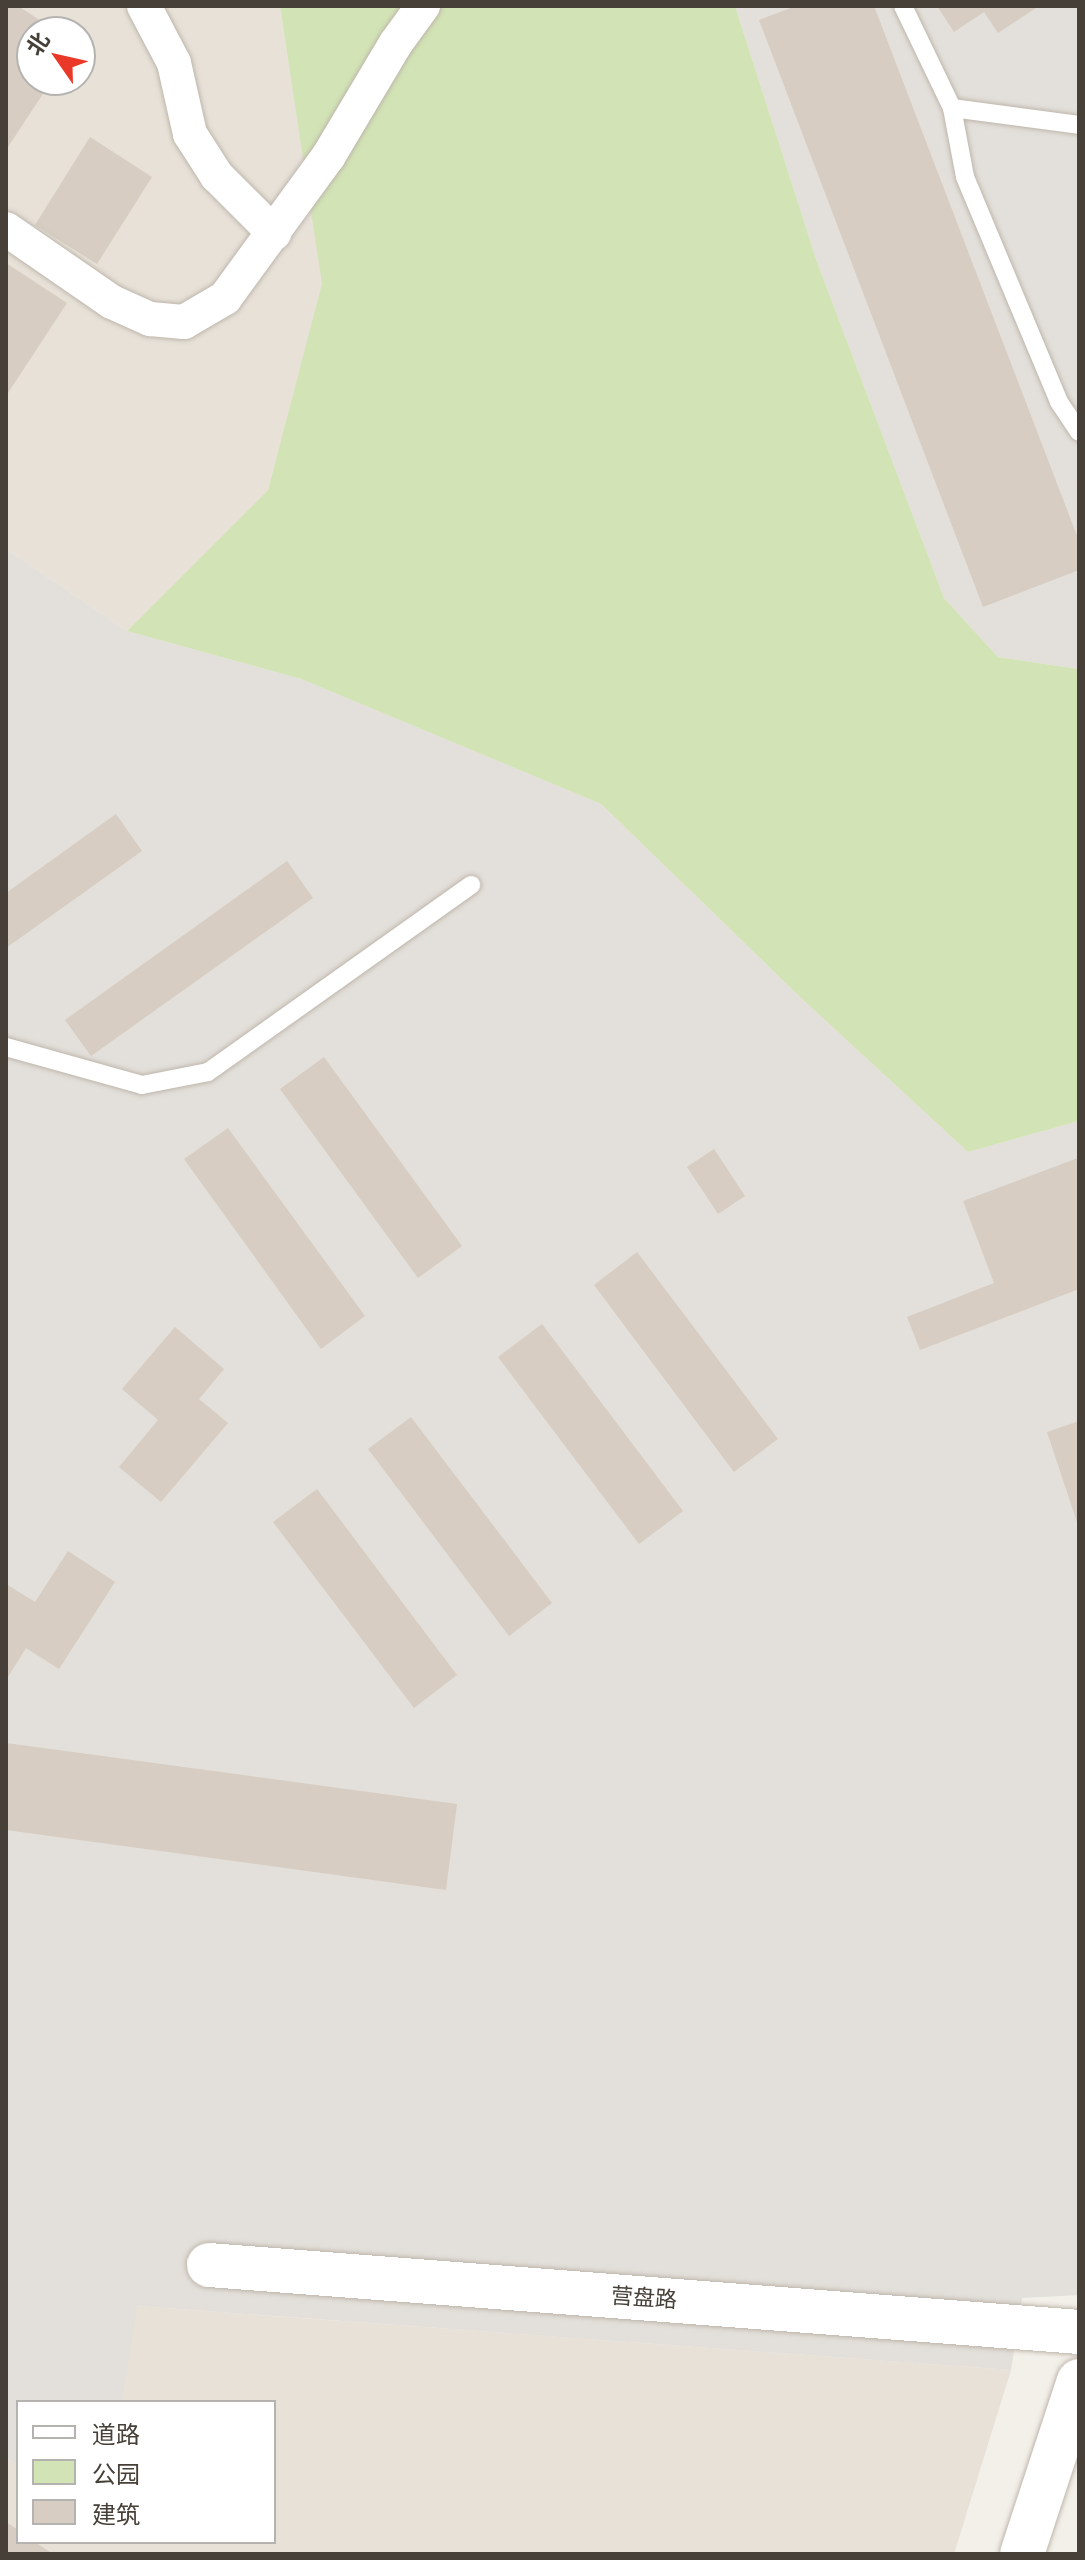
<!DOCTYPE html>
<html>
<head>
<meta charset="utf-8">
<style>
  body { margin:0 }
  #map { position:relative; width:1085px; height:2560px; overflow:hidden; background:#f3efe9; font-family:Raleway,"Noto Sans SC",sans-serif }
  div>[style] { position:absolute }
  .residential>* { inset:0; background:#e7e1d8 }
  .industrial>* { inset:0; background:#e3dfda }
  .green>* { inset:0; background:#d2e4b5 }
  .building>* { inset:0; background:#d7cdc2 }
  .roads { filter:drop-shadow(0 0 2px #beb6ac) drop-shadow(0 0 2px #beb6ac) }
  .service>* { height:18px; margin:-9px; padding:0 9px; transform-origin:9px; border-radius:9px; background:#fff }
  .minor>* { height:34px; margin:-17px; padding:0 17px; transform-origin:17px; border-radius:17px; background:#fff }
  .tertiary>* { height:44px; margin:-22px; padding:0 22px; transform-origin:22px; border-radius:22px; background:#fff }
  span { translate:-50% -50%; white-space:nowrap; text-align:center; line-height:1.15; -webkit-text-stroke:7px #fff; paint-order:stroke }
  .street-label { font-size:22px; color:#464038 }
  .frame { position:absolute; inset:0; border:8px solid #464038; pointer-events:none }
  .legend { position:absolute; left:16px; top:2400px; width:260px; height:144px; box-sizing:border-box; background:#fff; border:2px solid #b5b3af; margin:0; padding:10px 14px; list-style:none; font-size:24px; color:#464038 }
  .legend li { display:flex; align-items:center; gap:16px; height:40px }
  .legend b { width:40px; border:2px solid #b5b3af }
  .north { position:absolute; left:16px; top:16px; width:80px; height:80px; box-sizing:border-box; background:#fff; border:2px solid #b5b3af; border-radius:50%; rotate:304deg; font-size:22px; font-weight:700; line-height:32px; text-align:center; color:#464038 }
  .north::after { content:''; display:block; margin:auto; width:28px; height:36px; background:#ea3929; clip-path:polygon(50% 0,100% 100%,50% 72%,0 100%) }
</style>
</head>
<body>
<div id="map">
  <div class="residential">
    <i style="clip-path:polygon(evenodd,6px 6px,280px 6px,323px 284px,268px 490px,127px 631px,6px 549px,6px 6px,32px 32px,80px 32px,80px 80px,32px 80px,32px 32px)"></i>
    <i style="clip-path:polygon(136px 2306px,1011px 2370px,954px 2554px,6px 2554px,6px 2457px,18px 2465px,18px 2542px,274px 2542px,274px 2402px,122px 2402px)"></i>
  </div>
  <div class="industrial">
    <i style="clip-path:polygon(735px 6px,1079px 6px,1079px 669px,998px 657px,944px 598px,817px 262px)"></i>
    <i style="clip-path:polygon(6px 549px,127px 631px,301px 679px,601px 804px,801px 998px,968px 1152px,1079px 1121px,1079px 2295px,1022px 2298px,1011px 2370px,137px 2306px,122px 2402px,18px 2402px,18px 2465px,6px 2457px)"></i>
  </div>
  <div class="green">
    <i style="clip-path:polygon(280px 6px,735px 6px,817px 262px,944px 598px,998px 657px,1079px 669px,1079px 1121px,968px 1152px,801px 998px,601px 804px,301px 679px,127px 631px,268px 490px,322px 284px)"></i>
  </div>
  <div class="building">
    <i style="clip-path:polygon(8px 6px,18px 6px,58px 32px,32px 32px,32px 80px,52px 80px,6px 150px)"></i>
    <i style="clip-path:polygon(796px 6px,874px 6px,1079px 541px,1079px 570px,983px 607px,759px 20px)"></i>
    <i style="clip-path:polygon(937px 6px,1039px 6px,998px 33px,984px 12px,954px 32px)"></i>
    <i style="clip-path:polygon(90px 137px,152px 177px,97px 264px,35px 225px)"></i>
    <i style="clip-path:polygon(6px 263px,67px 303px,6px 396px)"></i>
    <i style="clip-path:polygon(116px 814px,142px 851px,6px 948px,6px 893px)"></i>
    <i style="clip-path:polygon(287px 861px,313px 898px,91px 1056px,65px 1020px)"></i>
    <i style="clip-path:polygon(324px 1057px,462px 1246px,418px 1278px,280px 1089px)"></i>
    <i style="clip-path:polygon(228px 1128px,365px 1316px,321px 1349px,184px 1159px)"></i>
    <i style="clip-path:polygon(714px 1149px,745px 1196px,718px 1214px,687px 1167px)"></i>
    <i style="clip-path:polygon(1078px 1158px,1079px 1289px,920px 1350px,907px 1317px,994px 1283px,963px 1201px)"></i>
    <i style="clip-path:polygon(637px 1252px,778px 1439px,734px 1472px,594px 1285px)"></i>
    <i style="clip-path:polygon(542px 1324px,683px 1511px,639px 1544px,498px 1357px)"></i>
    <i style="clip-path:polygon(175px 1327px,224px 1369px,199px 1399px,228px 1423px,161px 1502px,119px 1467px,158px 1420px,122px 1389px)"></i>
    <i style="clip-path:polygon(411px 1417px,552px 1603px,509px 1636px,368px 1449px)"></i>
    <i style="clip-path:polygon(1079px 1421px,1079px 1525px,1078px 1525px,1047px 1432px)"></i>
    <i style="clip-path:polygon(317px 1489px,457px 1675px,414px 1708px,273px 1522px)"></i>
    <i style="clip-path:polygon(68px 1551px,115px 1582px,59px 1669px,26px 1648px,6px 1680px,6px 1584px,35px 1602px)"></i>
    <i style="clip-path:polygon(6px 1743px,457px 1804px,446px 1890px,6px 1830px)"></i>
    <i style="clip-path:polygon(6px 2522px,18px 2530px,18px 2542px,35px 2542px,53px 2554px,6px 2554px)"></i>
  </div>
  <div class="roads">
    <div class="service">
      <i style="left:903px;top:6px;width:113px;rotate:64.3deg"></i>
      <i style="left:952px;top:108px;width:70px;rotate:79.3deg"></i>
      <i style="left:965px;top:177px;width:244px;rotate:67.3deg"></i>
      <i style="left:1059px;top:402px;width:36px;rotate:56deg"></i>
      <i style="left:952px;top:108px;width:128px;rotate:7.6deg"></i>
      <i style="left:6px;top:1047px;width:141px;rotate:15.6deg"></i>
      <i style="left:142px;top:1085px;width:67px;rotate:-11.1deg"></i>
      <i style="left:208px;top:1072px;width:323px;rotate:-35.4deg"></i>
    </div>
    <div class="minor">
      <i style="left:144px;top:6px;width:64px;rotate:62.2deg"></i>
      <i style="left:174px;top:63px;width:73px;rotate:77.3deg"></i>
      <i style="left:190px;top:134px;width:50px;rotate:57.3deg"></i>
      <i style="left:217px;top:176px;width:81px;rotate:45deg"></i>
      <i style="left:6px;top:229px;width:129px;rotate:34.6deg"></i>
      <i style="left:112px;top:302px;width:42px;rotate:24.1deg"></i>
      <i style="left:150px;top:319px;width:34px;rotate:5deg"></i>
      <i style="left:184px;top:322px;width:48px;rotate:-30.3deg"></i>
      <i style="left:225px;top:298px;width:175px;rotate:-53.9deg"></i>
      <i style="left:328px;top:157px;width:133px;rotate:-59.2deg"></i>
      <i style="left:396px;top:43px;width:46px;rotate:-53.9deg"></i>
    </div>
    <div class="tertiary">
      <i style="left:209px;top:2265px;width:873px;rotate:4.4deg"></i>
      <i style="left:1022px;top:2554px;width:182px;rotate:-71.8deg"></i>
    </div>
  </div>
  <div class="street-label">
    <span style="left:644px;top:2298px;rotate:4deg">营盘路</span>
  </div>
  <div class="frame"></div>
  <ul class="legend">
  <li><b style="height:10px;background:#fff"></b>道路</li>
  <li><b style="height:22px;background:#d2e4b5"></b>公园</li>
  <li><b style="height:22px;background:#d7cdc2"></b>建筑</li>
  </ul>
  <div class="north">北</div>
</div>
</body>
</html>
